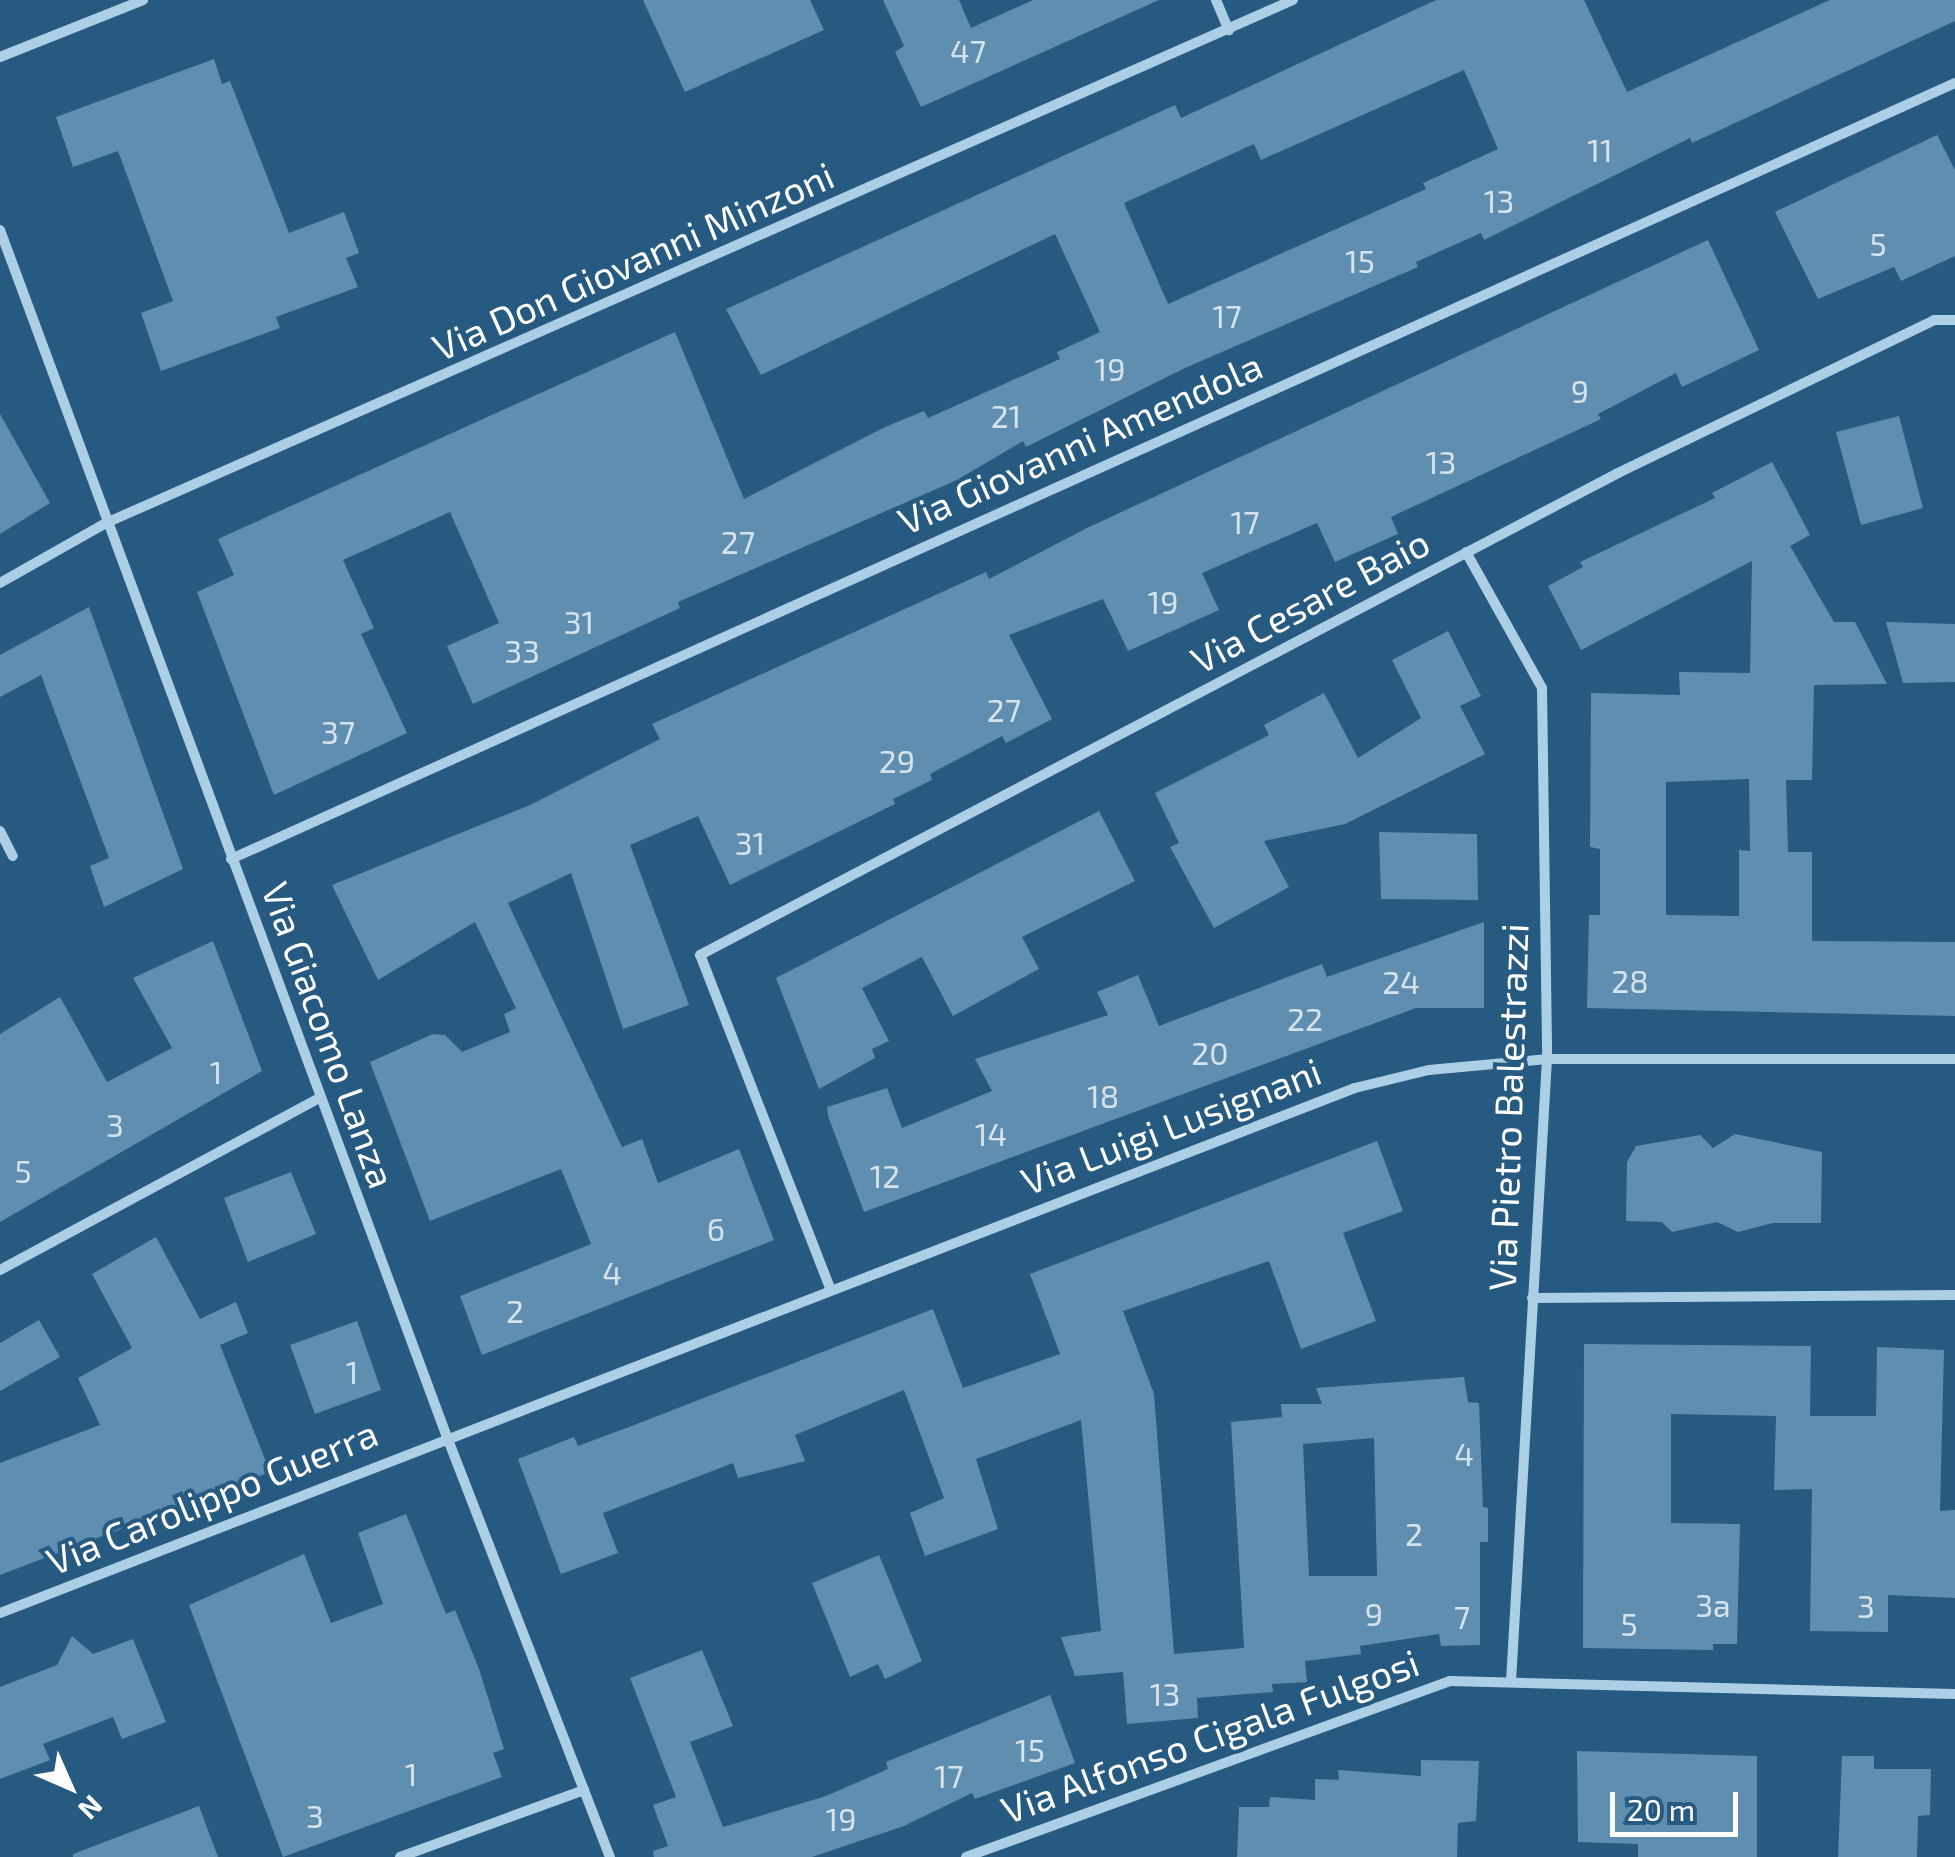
<!DOCTYPE html>
<html>
<head>
<meta charset="utf-8">
<style>
  body { margin:0 }
  #map { position:relative; width:1955px; height:1857px; overflow:hidden; background:#265a80; font-family:"Exo 2",sans-serif }
  div>[style] { position:absolute }
  .building>* { inset:0; background:#5f8eb0 }
  .minor>* { height:10px; margin:-5px; padding:0 5px; transform-origin:5px; border-radius:5px; background:#adcfe6 }
  span { translate:-50% -50%; white-space:nowrap; text-align:center; line-height:1.15; -webkit-text-stroke:8px #265a80; paint-order:stroke }
  .number-label { font-size:32px; color:#d7e3eb }
  .number-label span { -webkit-text-stroke-width:0 }
  .street-label { font-size:38px; color:#fff }
  .north { position:absolute; left:20px; top:1737px; width:100px; height:100px; -webkit-text-stroke:8px #265a80; paint-order:stroke; rotate:135deg; font-size:28px; font-weight:700; line-height:40px; text-align:center; color:#fff }
  .north::after { content:''; display:block; margin:auto; width:35px; height:45px; background:#fff; clip-path:polygon(50% 0,100% 100%,50% 72%,0 100%) }
  .scale { position:absolute; left:1610px; top:1792px; width:128px; height:45px; box-sizing:border-box; border:5px solid #fff; border-top:0; padding-left:12px; font-size:30px; line-height:35px; white-space:nowrap; color:#fff; -webkit-text-stroke:8px #265a80; paint-order:stroke }
</style>
</head>
<body>
<div id="map">
  <div class="building">
    <i style="clip-path:polygon(643px 0,810px 0,824px 30px,685px 92px)"></i>
    <i style="clip-path:polygon(883px 0,959px 0,971px 28px,1033px 0,1159px 0,921px 107px,895px 52px,904px 46px)"></i>
    <i style="clip-path:polygon(evenodd,1436px 0,1584px 0,1627px 92px,1830px 0,1955px 0,1955px 21px,1692px 143px,1690px 138px,1484px 240px,1481px 233px,1416px 262px,1418px 267px,1185px 368px,1026px 447px,1023px 441px,957px 480px,678px 602px,680px 608px,473px 704px,447px 646px,499px 623px,450px 512px,343px 560px,374px 628px,361px 634px,407px 733px,274px 795px,197px 592px,234px 575px,218px 539px,675px 332px,744px 499px,885px 427px,924px 411px,928px 418px,1060px 359px,1057px 352px,1100px 332px,1055px 234px,761px 375px,726px 309px,1175px 105px,1181px 118px,1436px 0,1464px 70px,1498px 149px,1423px 183px,1426px 189px,1168px 304px,1124px 203px,1254px 144px,1261px 160px,1464px 70px)"></i>
    <i style="clip-path:polygon(214px 59px,222px 84px,230px 81px,289px 233px,344px 212px,359px 253px,346px 258px,358px 287px,276px 317px,280px 328px,161px 371px,141px 313px,173px 301px,118px 151px,73px 167px,56px 117px)"></i>
    <i style="clip-path:polygon(1937px 135px,1955px 170px,1955px 256px,1901px 281px,1894px 267px,1818px 299px,1775px 212px)"></i>
    <i style="clip-path:polygon(1708px 240px,1759px 350px,1682px 387px,1676px 373px,1598px 414px,1601px 419px,1391px 517px,1398px 534px,1335px 562px,1317px 523px,1202px 573px,1219px 610px,1128px 651px,1103px 599px,1009px 635px,1052px 719px,1006px 743px,1002px 736px,930px 774px,932px 780px,893px 799px,895px 804px,730px 885px,698px 816px,630px 845px,689px 1005px,623px 1029px,571px 873px,508px 903px,622px 1147px,642px 1139px,658px 1183px,739px 1149px,774px 1240px,482px 1355px,460px 1296px,591px 1244px,561px 1169px,430px 1221px,370px 1062px,433px 1034px,445px 1035px,462px 1052px,510px 1032px,504px 1014px,516px 1008px,475px 922px,378px 980px,332px 885px,530px 805px,660px 739px,652px 724px,986px 572px,989px 579px,1087px 528px)"></i>
    <i style="clip-path:polygon(0 414px,50px 503px,0 534px)"></i>
    <i style="clip-path:polygon(1899px 416px,1923px 508px,1861px 525px,1836px 432px)"></i>
    <i style="clip-path:polygon(evenodd,1772px 462px,1810px 535px,1790px 546px,1834px 622px,1855px 622px,1887px 684px,1814px 685px,1812px 780px,1786px 780px,1788px 852px,1812px 852px,1812px 941px,1955px 942px,1955px 1016px,1587px 1008px,1589px 915px,1600px 915px,1600px 849px,1590px 847px,1591px 693px,1680px 695px,1679px 672px,1750px 673px,1752px 561px,1581px 650px,1548px 586px,1583px 567px,1580px 562px,1715px 498px,1712px 493px,1772px 462px,1749px 779px,1750px 851px,1739px 850px,1739px 916px,1666px 915px,1666px 782px,1749px 779px)"></i>
    <i style="clip-path:polygon(89px 607px,183px 869px,104px 907px,90px 866px,109px 858px,41px 675px,0 697px,0 655px)"></i>
    <i style="clip-path:polygon(1886px 622px,1955px 624px,1955px 682px,1903px 683px)"></i>
    <i style="clip-path:polygon(1448px 631px,1481px 696px,1460px 706px,1485px 754px,1345px 824px,1264px 841px,1289px 887px,1214px 928px,1170px 847px,1179px 843px,1155px 793px,1269px 735px,1264px 725px,1324px 693px,1358px 758px,1421px 718px,1392px 660px)"></i>
    <i style="clip-path:polygon(1099px 811px,1135px 881px,1022px 937px,1039px 969px,953px 1016px,922px 957px,862px 988px,889px 1041px,872px 1049px,875px 1058px,819px 1089px,776px 978px)"></i>
    <i style="clip-path:polygon(1379px 832px,1477px 834px,1478px 900px,1381px 899px)"></i>
    <i style="clip-path:polygon(1484px 922px,1484px 1008px,1416px 1008px,864px 1212px,828px 1116px,827px 1107px,887px 1088px,902px 1128px,992px 1091px,975px 1059px,1108px 1015px,1097px 992px,1138px 975px,1159px 1026px,1322px 964px,1327px 977px)"></i>
    <i style="clip-path:polygon(213px 941px,262px 1071px,0 1222px,0 1034px,60px 997px,107px 1082px,172px 1048px,133px 978px)"></i>
    <i style="clip-path:polygon(1735px 1134px,1822px 1152px,1821px 1223px,1773px 1223px,1738px 1232px,1717px 1222px,1672px 1232px,1662px 1222px,1626px 1221px,1627px 1162px,1636px 1146px,1700px 1135px,1713px 1148px)"></i>
    <i style="clip-path:polygon(evenodd,1377px 1141px,1403px 1211px,1343px 1233px,1376px 1321px,1301px 1349px,1269px 1261px,1123px 1311px,1154px 1394px,1174px 1654px,1244px 1648px,1231px 1422px,1282px 1417px,1281px 1404px,1322px 1404px,1316px 1388px,1464px 1377px,1468px 1402px,1479px 1403px,1483px 1507px,1488px 1508px,1488px 1542px,1480px 1542px,1480px 1645px,1441px 1646px,1439px 1634px,1360px 1646px,1361px 1654px,1305px 1661px,1307px 1682px,1272px 1684px,1273px 1692px,1197px 1698px,1198px 1718px,1127px 1724px,1123px 1672px,1075px 1676px,1061px 1637px,1101px 1631px,1081px 1420px,976px 1459px,998px 1529px,925px 1556px,910px 1513px,944px 1498px,904px 1390px,795px 1435px,805px 1461px,738px 1478px,733px 1463px,603px 1513px,618px 1553px,561px 1574px,518px 1459px,574px 1437px,578px 1446px,629px 1427px,933px 1309px,963px 1388px,1060px 1354px,1030px 1274px,1377px 1141px,1374px 1438px,1377px 1576px,1309px 1576px,1303px 1444px,1374px 1438px)"></i>
    <i style="clip-path:polygon(291px 1172px,316px 1234px,248px 1262px,224px 1198px)"></i>
    <i style="clip-path:polygon(156px 1237px,200px 1319px,236px 1302px,248px 1333px,220px 1345px,270px 1472px,0 1575px,0 1463px,100px 1425px,78px 1378px,132px 1348px,92px 1274px)"></i>
    <i style="clip-path:polygon(39px 1320px,60px 1357px,0 1391px,0 1343px)"></i>
    <i style="clip-path:polygon(357px 1321px,381px 1390px,315px 1414px,290px 1345px)"></i>
    <i style="clip-path:polygon(1584px 1344px,1811px 1346px,1810px 1416px,1876px 1416px,1877px 1347px,1944px 1350px,1940px 1511px,1955px 1510px,1955px 1598px,1888px 1595px,1888px 1632px,1810px 1631px,1812px 1489px,1774px 1490px,1776px 1416px,1671px 1414px,1671px 1523px,1740px 1524px,1737px 1644px,1713px 1644px,1713px 1650px,1583px 1648px)"></i>
    <i style="clip-path:polygon(406px 1514px,446px 1614px,455px 1610px,479px 1669px,504px 1749px,493px 1753px,502px 1777px,283px 1857px,189px 1605px,304px 1554px,331px 1623px,383px 1604px,358px 1533px)"></i>
    <i style="clip-path:polygon(879px 1555px,922px 1661px,885px 1679px,878px 1664px,850px 1677px,812px 1583px)"></i>
    <i style="clip-path:polygon(72px 1636px,93px 1654px,133px 1639px,166px 1722px,122px 1739px,113px 1717px,43px 1744px,50px 1760px,0 1779px,0 1687px,57px 1665px)"></i>
    <i style="clip-path:polygon(702px 1650px,733px 1726px,690px 1742px,723px 1827px,826px 1796px,888px 1769px,886px 1762px,1050px 1695px,1075px 1763px,975px 1799px,972px 1793px,904px 1826px,812px 1857px,654px 1857px,653px 1851px,668px 1846px,653px 1805px,676px 1797px,630px 1678px)"></i>
    <i style="clip-path:polygon(1577px 1751px,1757px 1756px,1757px 1857px,1638px 1857px,1638px 1844px,1578px 1842px)"></i>
    <i style="clip-path:polygon(1842px 1756px,1874px 1756px,1874px 1769px,1931px 1769px,1930px 1815px,1918px 1816px,1917px 1857px,1838px 1857px)"></i>
    <i style="clip-path:polygon(1421px 1760px,1479px 1761px,1476px 1821px,1458px 1823px,1457px 1857px,1237px 1857px,1239px 1807px,1269px 1807px,1270px 1797px,1315px 1800px,1315px 1779px,1339px 1780px,1338px 1770px,1421px 1776px)"></i>
    <i style="clip-path:polygon(199px 1806px,218px 1857px,73px 1857px,73px 1854px)"></i>
  </div>
  <div class="minor">
    <i style="left:1216px;top:0;width:33px;rotate:67deg"></i>
    <i style="left:0;top:57px;width:154px;rotate:-21.7deg"></i>
    <i style="left:0;top:230px;width:1287px;rotate:69.68deg"></i>
    <i style="left:447px;top:1437px;width:451px;rotate:68.8deg"></i>
    <i style="left:1466px;top:552px;width:156px;rotate:60.8deg"></i>
    <i style="left:1542px;top:688px;width:371px;rotate:89.2deg"></i>
    <i style="left:1547px;top:1059px;width:624px;rotate:93.31deg"></i>
    <i style="left:0;top:583px;width:122px;rotate:-29.5deg"></i>
    <i style="left:106px;top:523px;width:1297px;rotate:-23.78deg"></i>
    <i style="left:0;top:831px;width:28px;rotate:63deg"></i>
    <i style="left:231px;top:859px;width:1891px;rotate:-24.23deg"></i>
    <i style="left:0;top:1270px;width:363px;rotate:-28.3deg"></i>
    <i style="left:830px;top:1288px;width:357px;rotate:-111.3deg"></i>
    <i style="left:700px;top:955px;width:1037px;rotate:-27.7deg"></i>
    <i style="left:1618px;top:473px;width:351px;rotate:-25.8deg"></i>
    <i style="left:1934px;top:320px;width:21px"></i>
    <i style="left:1532px;top:1298px;width:423px;rotate:-0.4deg"></i>
    <i style="left:0;top:1613px;width:1453px;rotate:-21.18deg"></i>
    <i style="left:1355px;top:1088px;width:76px;rotate:-13.7deg"></i>
    <i style="left:1429px;top:1070px;width:119px;rotate:-5.3deg"></i>
    <i style="left:1547px;top:1059px;width:408px"></i>
    <i style="left:400px;top:1857px;width:196px;rotate:-20deg"></i>
    <i style="left:966px;top:1857px;width:515px;rotate:-19.98deg"></i>
    <i style="left:1450px;top:1681px;width:505px;rotate:1.47deg"></i>
  </div>
  <div class="number-label">
    <span style="left:968px;top:50px">47</span>
    <span style="left:1600px;top:149px">11</span>
    <span style="left:1499px;top:200px">13</span>
    <span style="left:1878px;top:243px">5</span>
    <span style="left:1360px;top:260px">15</span>
    <span style="left:1227px;top:315px">17</span>
    <span style="left:1110px;top:368px">19</span>
    <span style="left:1580px;top:390px">9</span>
    <span style="left:1006px;top:415px">21</span>
    <span style="left:1441px;top:461px">13</span>
    <span style="left:1245px;top:521px">17</span>
    <span style="left:738px;top:541px">27</span>
    <span style="left:1163px;top:601px">19</span>
    <span style="left:579px;top:621px">31</span>
    <span style="left:522px;top:650px">33</span>
    <span style="left:1004px;top:709px">27</span>
    <span style="left:338px;top:731px">37</span>
    <span style="left:897px;top:760px">29</span>
    <span style="left:750px;top:842px">31</span>
    <span style="left:1630px;top:980px">28</span>
    <span style="left:1401px;top:981px">24</span>
    <span style="left:1305px;top:1018px">22</span>
    <span style="left:1210px;top:1052px">20</span>
    <span style="left:216px;top:1071px">1</span>
    <span style="left:1103px;top:1095px">18</span>
    <span style="left:115px;top:1124px">3</span>
    <span style="left:991px;top:1133px">14</span>
    <span style="left:23px;top:1170px">5</span>
    <span style="left:885px;top:1175px">12</span>
    <span style="left:716px;top:1228px">6</span>
    <span style="left:612px;top:1272px">4</span>
    <span style="left:515px;top:1310px">2</span>
    <span style="left:352px;top:1371px">1</span>
    <span style="left:1464px;top:1453px">4</span>
    <span style="left:1414px;top:1533px">2</span>
    <span style="left:1713px;top:1604px">3a</span>
    <span style="left:1866px;top:1605px">3</span>
    <span style="left:1374px;top:1613px">9</span>
    <span style="left:1462px;top:1616px">7</span>
    <span style="left:1629px;top:1623px">5</span>
    <span style="left:1165px;top:1693px">13</span>
    <span style="left:1030px;top:1749px">15</span>
    <span style="left:411px;top:1773px">1</span>
    <span style="left:949px;top:1775px">17</span>
    <span style="left:315px;top:1815px">3</span>
    <span style="left:841px;top:1818px">19</span>
  </div>
  <div class="street-label">
    <span style="left:633px;top:261px;rotate:-24deg">Via Don Giovanni Minzoni</span>
    <span style="left:1080px;top:443px;rotate:-24deg">Via Giovanni Amendola</span>
    <span style="left:1310px;top:601px;rotate:-28deg">Via Cesare Baio</span>
    <span style="left:329px;top:1035px;rotate:70deg">Via Giacomo Lanza</span>
    <span style="left:1508px;top:1107px;rotate:-88deg">Via Pietro Balestrazzi</span>
    <span style="left:1171px;top:1126px;rotate:-21deg">Via Luigi Lusignani</span>
    <span style="left:212px;top:1497px;rotate:-22deg">Via Carolippo Guerra</span>
    <span style="left:1210px;top:1736px;rotate:-20deg">Via Alfonso Cigala Fulgosi</span>
  </div>
  <div class="north">N</div>
  <div class="scale">20 m</div>
</div>
</body>
</html>
